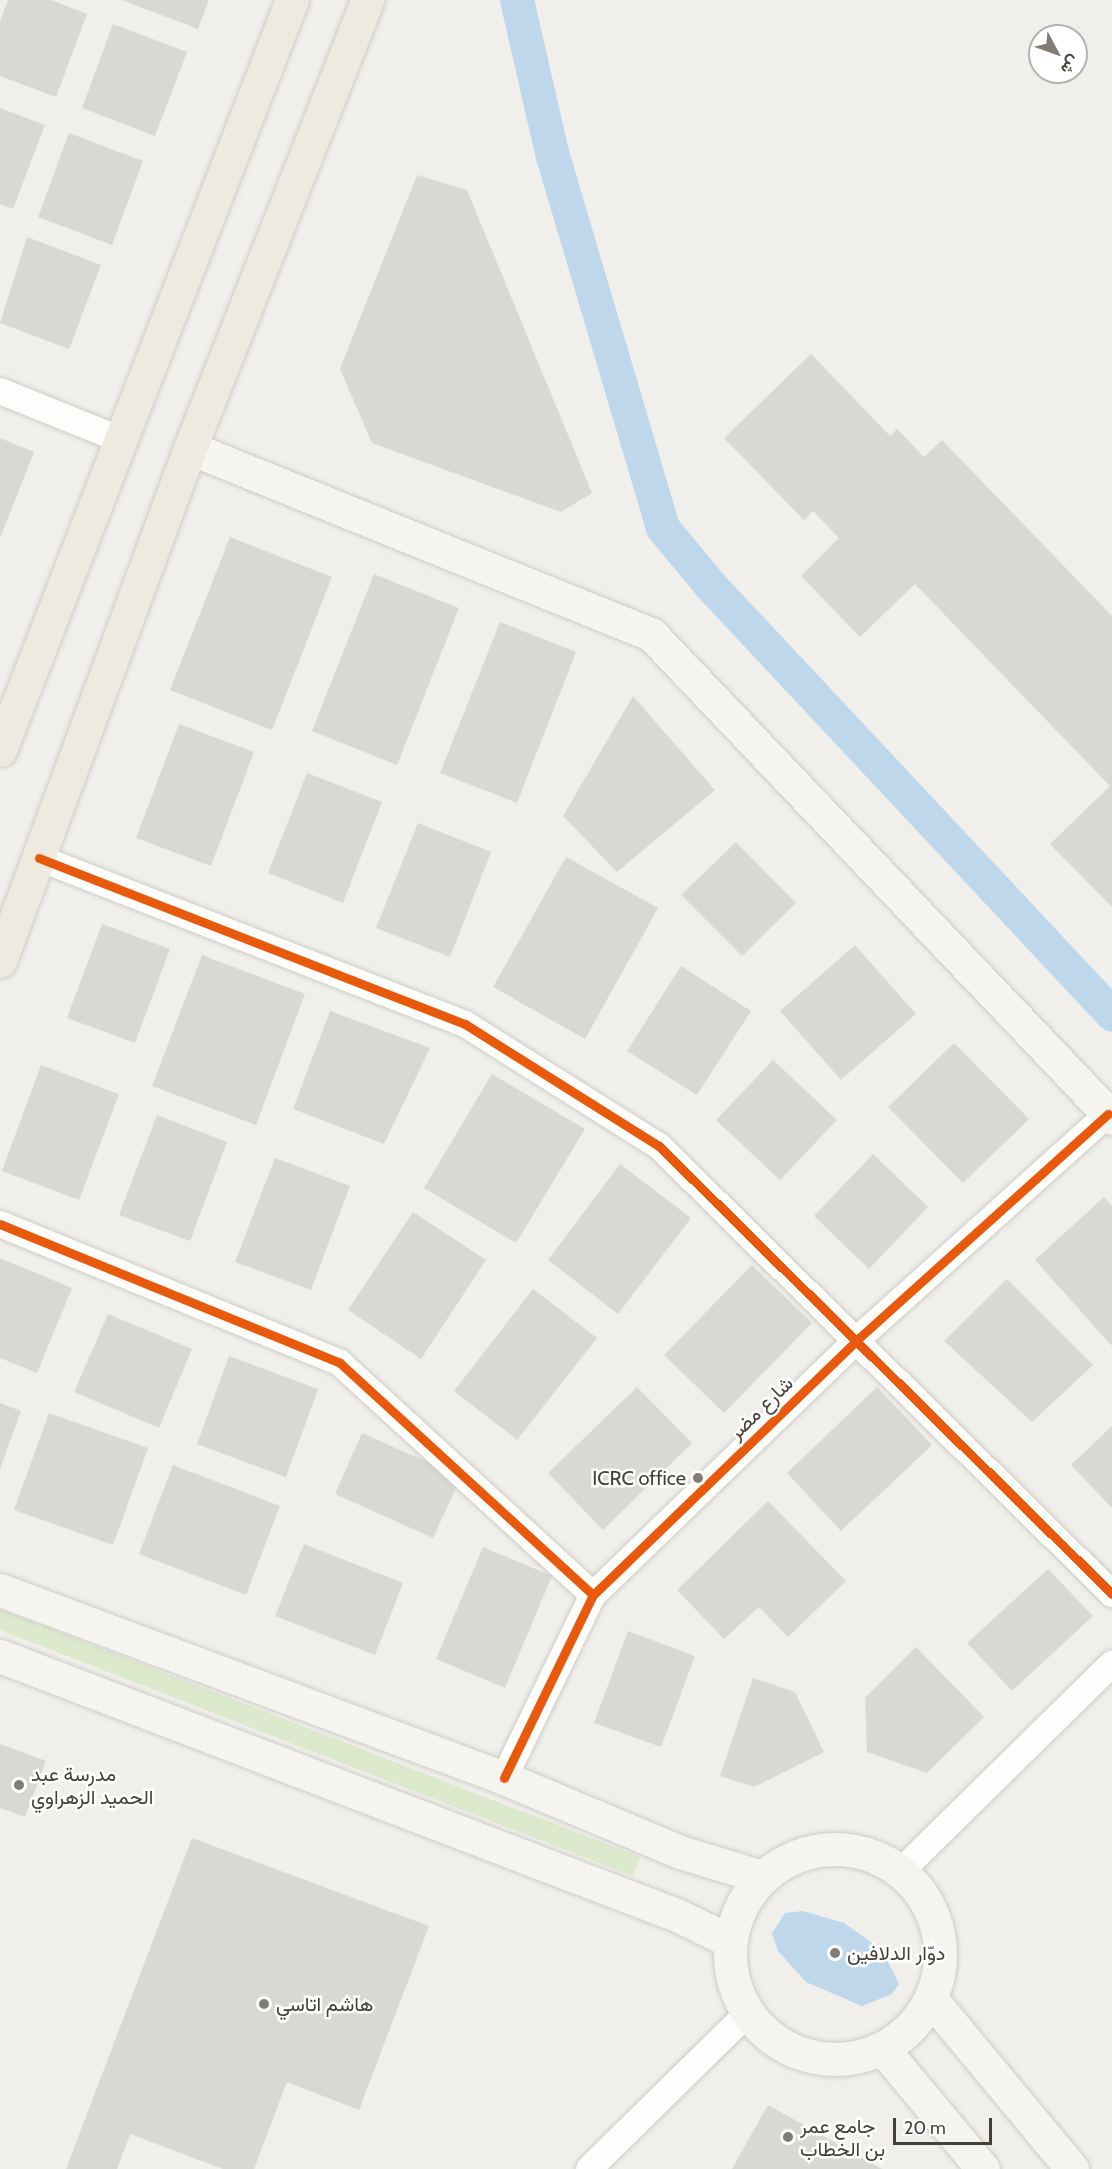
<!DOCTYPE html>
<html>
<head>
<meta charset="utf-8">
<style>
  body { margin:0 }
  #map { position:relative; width:1112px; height:2169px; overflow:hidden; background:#f0efeb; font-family:Cabin,Vazirmatn,sans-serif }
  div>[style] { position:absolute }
  .green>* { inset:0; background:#dce9cc }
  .water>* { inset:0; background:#bed7eb }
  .canal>* { height:34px; margin:-17px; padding:0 17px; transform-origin:17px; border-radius:17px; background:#bed7eb }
  .building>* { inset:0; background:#d9d8d3 }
  .roads { filter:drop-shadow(0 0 2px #ceccc8) drop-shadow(0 0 2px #ceccc8) }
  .minor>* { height:26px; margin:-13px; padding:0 13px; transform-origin:13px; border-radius:13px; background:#fdfdfc }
  .secondary>* { height:33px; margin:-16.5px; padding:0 16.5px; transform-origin:16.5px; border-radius:16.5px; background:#f5f4ef }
  .secondary>.ring { margin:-16.5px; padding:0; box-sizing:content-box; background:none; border:33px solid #f5f4ef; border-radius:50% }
  .trunk>* { height:33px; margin:-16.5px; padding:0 16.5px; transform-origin:16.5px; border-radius:16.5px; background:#eeeadf }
  .cycleway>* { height:9px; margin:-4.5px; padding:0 4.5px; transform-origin:4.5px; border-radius:4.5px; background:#e8590c }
  .dots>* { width:16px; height:16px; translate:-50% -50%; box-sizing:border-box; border:3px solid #fff; border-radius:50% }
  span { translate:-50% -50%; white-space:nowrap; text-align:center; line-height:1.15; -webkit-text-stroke:5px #fff; paint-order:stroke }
  .street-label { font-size:20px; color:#454037 }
  .poi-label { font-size:20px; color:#454037 }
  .right { translate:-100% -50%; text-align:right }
  .left { translate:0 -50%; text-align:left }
  .north { position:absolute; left:1028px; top:24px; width:60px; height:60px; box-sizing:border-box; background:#fff; border:2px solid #b5b3af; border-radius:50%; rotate:131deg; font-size:16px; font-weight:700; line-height:24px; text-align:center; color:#454037 }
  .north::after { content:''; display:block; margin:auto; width:21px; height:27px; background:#817d76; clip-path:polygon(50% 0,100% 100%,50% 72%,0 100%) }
  .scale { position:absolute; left:893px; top:2118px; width:99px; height:27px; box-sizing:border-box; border:3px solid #454037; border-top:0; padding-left:8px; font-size:18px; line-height:21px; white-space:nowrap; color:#454037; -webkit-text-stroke:4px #fff; paint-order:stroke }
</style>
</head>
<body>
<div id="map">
  <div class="green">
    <i style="clip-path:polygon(0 1609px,640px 1857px,633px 1876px,0 1630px)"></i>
  </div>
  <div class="water">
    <i style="clip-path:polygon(803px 1911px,844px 1923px,882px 1950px,899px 1984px,892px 1994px,862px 2006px,806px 1982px,778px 1951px,772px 1933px,785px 1913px)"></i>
  </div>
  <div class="canal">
    <i style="left:517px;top:0;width:157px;rotate:77.1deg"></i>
    <i style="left:552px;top:153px;width:391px;rotate:73.5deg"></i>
    <i style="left:663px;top:528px;width:75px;rotate:50.4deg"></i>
    <i style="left:711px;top:586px;width:587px;rotate:46.87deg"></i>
  </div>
  <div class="building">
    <i style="clip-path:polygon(8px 0,51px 0,87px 14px,56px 97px,0 76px,0 21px)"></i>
    <i style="clip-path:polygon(122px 0,209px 0,198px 29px)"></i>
    <i style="clip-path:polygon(113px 24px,187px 52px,155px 136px,82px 108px)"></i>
    <i style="clip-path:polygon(0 108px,45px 125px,13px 209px,0 204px)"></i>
    <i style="clip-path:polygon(69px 133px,143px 161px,112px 245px,38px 217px)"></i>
    <i style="clip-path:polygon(417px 175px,467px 190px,592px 493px,561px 512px,372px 443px,340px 369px)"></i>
    <i style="clip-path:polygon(27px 237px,101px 265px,69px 349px,0 323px)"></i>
    <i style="clip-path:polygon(811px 354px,890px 436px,897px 429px,924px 457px,942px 440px,1112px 616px,1112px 907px,1050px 844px,1110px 786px,915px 584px,860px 637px,801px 576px,839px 538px,813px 511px,804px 520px,724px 438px)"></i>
    <i style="clip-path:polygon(0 438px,34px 452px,0 538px)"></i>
    <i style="clip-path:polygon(230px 537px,332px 577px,272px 730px,170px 690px)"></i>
    <i style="clip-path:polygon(374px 574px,459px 608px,397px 765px,312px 731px)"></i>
    <i style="clip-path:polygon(500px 622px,576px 652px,517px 803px,440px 773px)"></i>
    <i style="clip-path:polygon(633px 696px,715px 790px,617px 872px,563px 816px)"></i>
    <i style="clip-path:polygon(179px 724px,254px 752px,211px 866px,136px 838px)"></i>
    <i style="clip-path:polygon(307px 773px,382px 802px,343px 903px,268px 873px)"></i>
    <i style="clip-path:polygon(418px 823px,491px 852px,450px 957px,376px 928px)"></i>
    <i style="clip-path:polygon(736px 842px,796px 903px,742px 956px,681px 895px)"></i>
    <i style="clip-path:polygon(566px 857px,658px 908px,585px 1039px,493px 987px)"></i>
    <i style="clip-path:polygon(102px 924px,170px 949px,135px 1043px,67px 1018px)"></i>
    <i style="clip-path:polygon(855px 945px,916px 1014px,841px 1080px,780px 1011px)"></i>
    <i style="clip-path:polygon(202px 955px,305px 994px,256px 1125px,152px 1086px)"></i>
    <i style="clip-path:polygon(681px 966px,751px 1011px,697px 1095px,627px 1051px)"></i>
    <i style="clip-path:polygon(330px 1011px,430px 1048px,384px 1144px,293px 1109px)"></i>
    <i style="clip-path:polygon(954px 1043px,1029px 1119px,963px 1183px,888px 1107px)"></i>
    <i style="clip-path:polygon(773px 1060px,837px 1120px,780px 1180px,716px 1120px)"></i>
    <i style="clip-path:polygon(41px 1065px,119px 1094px,79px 1200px,2px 1171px)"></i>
    <i style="clip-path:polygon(492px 1074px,585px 1129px,516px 1243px,424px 1188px)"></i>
    <i style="clip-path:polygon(157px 1115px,227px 1142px,190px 1241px,119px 1215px)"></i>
    <i style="clip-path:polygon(873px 1154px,928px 1207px,869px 1269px,814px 1216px)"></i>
    <i style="clip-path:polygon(275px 1158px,350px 1186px,311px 1290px,235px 1262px)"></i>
    <i style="clip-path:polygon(620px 1164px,691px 1218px,618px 1314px,548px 1260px)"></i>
    <i style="clip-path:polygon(1104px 1197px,1112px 1206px,1112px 1346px,1035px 1260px)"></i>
    <i style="clip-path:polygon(413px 1212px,486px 1260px,421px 1359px,348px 1310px)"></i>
    <i style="clip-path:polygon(0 1258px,72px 1288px,37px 1373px,0 1358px)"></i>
    <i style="clip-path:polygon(752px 1265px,812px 1323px,724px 1413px,664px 1355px)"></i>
    <i style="clip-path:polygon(1007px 1279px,1093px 1365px,1032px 1422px,944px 1341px)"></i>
    <i style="clip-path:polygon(533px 1289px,597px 1338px,517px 1440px,454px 1391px)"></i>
    <i style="clip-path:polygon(108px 1314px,192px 1349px,159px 1428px,74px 1392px)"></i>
    <i style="clip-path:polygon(229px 1356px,318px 1389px,286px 1477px,197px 1444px)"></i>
    <i style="clip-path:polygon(637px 1387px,692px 1443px,603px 1530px,548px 1473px)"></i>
    <i style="clip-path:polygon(877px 1387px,932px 1445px,841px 1531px,787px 1473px)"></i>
    <i style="clip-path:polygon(0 1403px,21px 1411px,0 1469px)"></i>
    <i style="clip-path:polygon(49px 1413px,148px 1448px,113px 1545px,14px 1510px)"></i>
    <i style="clip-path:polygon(1112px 1426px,1112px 1508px,1071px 1465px)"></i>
    <i style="clip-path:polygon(362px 1433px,461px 1477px,433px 1538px,335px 1494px)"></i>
    <i style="clip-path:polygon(173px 1465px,280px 1506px,246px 1595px,139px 1554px)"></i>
    <i style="clip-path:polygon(768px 1501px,846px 1581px,788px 1637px,759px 1607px,724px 1639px,677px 1590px)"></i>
    <i style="clip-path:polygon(304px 1544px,403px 1583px,375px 1655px,275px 1616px)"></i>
    <i style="clip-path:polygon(483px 1547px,552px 1576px,505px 1688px,436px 1659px)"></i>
    <i style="clip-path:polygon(1048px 1569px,1093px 1616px,1012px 1691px,967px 1643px)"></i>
    <i style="clip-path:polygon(628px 1631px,695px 1656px,661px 1747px,594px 1723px)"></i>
    <i style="clip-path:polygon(916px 1647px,984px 1717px,927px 1773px,867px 1752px,865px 1698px)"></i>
    <i style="clip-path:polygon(753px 1678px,795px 1692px,824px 1752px,754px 1787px,720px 1776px)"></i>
    <i style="clip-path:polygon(0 1744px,46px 1761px,25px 1817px,0 1808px)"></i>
    <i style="clip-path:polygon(192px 1838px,429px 1926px,359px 2110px,287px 2082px,254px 2169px,223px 2169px,130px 2134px,117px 2169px,66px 2169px)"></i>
    <i style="clip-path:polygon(768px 2105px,882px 2169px,732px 2169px)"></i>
  </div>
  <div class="roads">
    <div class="minor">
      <i style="left:0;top:391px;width:128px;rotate:22deg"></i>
      <i style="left:39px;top:858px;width:457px;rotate:21.3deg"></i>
      <i style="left:465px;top:1024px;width:229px;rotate:32.2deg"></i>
      <i style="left:659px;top:1146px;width:637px;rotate:44.68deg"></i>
      <i style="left:0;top:1224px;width:367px;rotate:22.2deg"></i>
      <i style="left:340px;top:1363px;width:343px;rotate:42.5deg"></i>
      <i style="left:504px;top:1778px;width:203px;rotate:-64.1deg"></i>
      <i style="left:593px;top:1595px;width:370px;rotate:-44deg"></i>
      <i style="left:859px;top:1338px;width:335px;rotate:-42deg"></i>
      <i style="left:901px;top:1871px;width:296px;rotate:-44.5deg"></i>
      <i style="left:589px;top:2169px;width:221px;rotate:-44.5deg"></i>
    </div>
    <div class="secondary">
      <i style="left:190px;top:448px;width:497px;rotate:22deg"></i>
      <i style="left:651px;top:634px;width:668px;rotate:46.39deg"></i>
      <i style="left:0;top:1590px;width:538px;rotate:20.46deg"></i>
      <i style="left:504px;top:1778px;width:191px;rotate:22.8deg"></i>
      <i style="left:680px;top:1852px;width:86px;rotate:17deg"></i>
      <i style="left:0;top:1656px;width:727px;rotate:20.95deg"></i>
      <i style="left:679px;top:1916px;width:57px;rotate:26.1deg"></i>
      <i class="ring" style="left:730px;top:1849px;width:177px;height:177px"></i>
      <i style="left:931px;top:1999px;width:221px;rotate:50.3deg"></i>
      <i style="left:883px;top:2049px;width:156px;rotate:50.2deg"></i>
    </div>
    <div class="trunk">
      <i style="left:0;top:750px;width:805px;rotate:-68.73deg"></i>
      <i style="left:0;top:961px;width:547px;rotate:-69.68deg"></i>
      <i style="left:190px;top:448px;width:482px;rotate:-68.4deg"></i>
    </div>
  </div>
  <div class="cycleway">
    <i style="left:39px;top:858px;width:457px;rotate:21.3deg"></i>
    <i style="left:465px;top:1024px;width:229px;rotate:32.2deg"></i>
    <i style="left:659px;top:1146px;width:637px;rotate:44.68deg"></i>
    <i style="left:0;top:1224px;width:367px;rotate:22.2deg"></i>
    <i style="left:340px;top:1363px;width:343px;rotate:42.5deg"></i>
    <i style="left:504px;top:1778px;width:203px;rotate:-64.1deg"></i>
    <i style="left:593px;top:1595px;width:370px;rotate:-44deg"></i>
    <i style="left:859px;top:1338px;width:335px;rotate:-42deg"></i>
  </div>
  <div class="dots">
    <i style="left:698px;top:1478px;background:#817d76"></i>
    <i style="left:19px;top:1785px;background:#817d76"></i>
    <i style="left:835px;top:1953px;background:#817d76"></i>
    <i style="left:264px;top:2004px;background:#817d76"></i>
    <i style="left:788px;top:2137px;background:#817d76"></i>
  </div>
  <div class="street-label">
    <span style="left:761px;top:1408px;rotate:-44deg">شارع مضر</span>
  </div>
  <div class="poi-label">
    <span class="right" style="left:686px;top:1478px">ICRC office</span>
    <span class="left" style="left:31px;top:1786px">مدرسة عبد<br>الحميد الزهراوي</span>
    <span class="left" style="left:847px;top:1953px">دوّار الدلافين</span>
    <span class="left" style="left:276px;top:2004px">هاشم اتاسي</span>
    <span class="left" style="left:800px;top:2138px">جامع عمر<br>بن الخطاب</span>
  </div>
  <div class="north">ش</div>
  <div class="scale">20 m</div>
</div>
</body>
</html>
